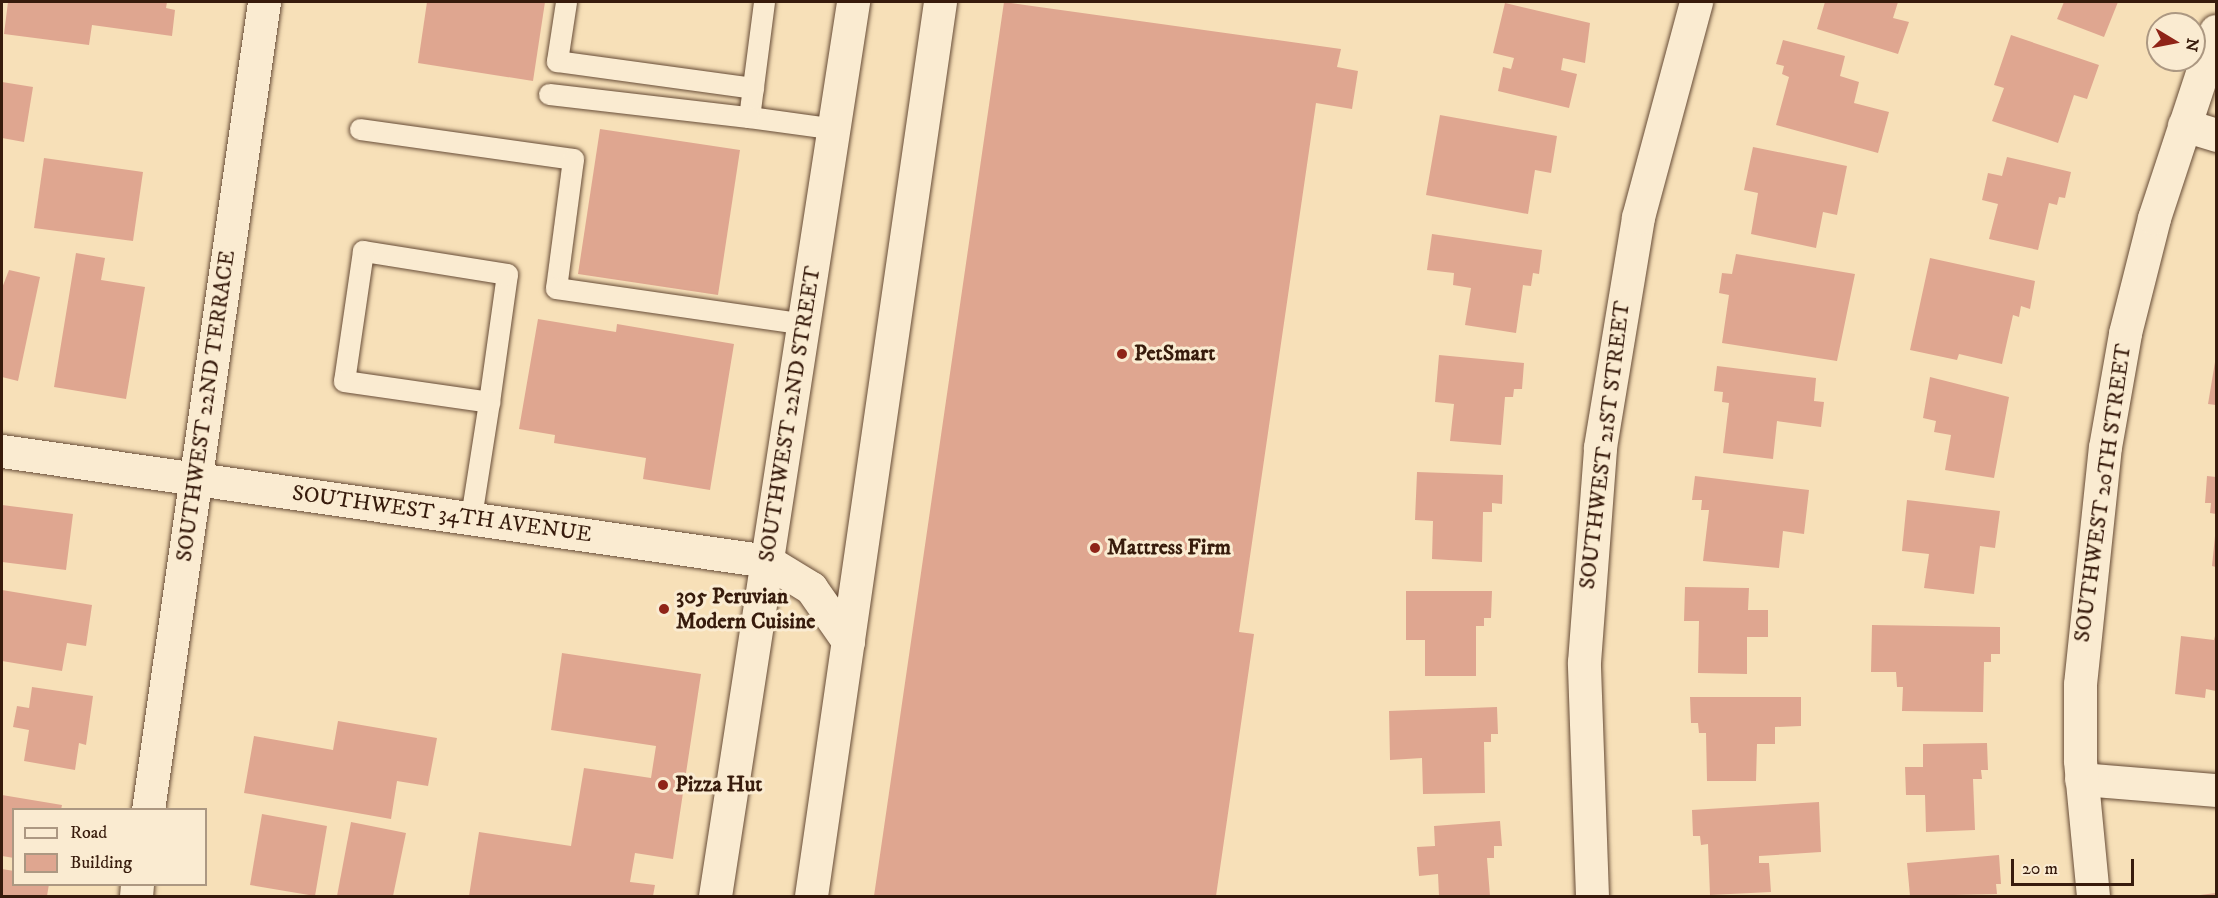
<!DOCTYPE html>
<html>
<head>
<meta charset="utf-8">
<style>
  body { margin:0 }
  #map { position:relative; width:2218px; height:898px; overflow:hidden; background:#f7e0b8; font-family:"IM FELL DW Pica",serif }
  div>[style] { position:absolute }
  .building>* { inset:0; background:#dfa690 }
  .roads { filter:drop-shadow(0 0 2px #674c37) drop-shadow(0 0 2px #674c37) }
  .lane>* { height:21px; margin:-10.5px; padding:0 10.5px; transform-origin:10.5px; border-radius:10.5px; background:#faebd1 }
  .street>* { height:33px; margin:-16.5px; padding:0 16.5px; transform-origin:16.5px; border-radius:16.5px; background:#faebd1 }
  .secondary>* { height:33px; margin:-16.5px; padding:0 16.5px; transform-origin:16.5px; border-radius:16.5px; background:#faebd1 }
  .dots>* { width:16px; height:16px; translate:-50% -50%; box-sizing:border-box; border:3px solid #faebd1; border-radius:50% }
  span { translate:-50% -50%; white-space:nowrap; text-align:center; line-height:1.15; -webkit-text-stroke:6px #faebd1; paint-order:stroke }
  .poi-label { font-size:22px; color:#371b0c; font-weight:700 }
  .left { translate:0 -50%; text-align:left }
  .street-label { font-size:22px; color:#371b0c }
  .frame { position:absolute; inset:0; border:3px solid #371b0c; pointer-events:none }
  .legend { position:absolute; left:12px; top:808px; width:195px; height:78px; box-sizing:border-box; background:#faebd1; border:2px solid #ac9882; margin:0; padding:8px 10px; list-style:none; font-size:18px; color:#371b0c }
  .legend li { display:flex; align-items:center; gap:12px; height:30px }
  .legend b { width:30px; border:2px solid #ac9882 }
  .north { position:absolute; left:2146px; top:12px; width:60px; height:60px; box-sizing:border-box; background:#faebd1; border:2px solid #ac9882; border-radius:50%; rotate:100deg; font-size:16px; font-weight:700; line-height:24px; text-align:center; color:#371b0c }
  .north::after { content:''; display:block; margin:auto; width:21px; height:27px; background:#8f2418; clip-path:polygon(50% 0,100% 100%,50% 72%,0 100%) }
  .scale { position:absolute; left:2011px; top:859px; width:123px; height:27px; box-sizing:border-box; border:3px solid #371b0c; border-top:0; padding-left:8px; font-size:18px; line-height:21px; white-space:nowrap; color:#371b0c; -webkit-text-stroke:4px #faebd1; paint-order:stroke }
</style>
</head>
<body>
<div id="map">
  <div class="building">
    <i style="clip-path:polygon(8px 2px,167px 2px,166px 8px,175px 10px,172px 36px,92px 25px,89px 45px,4px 34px)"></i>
    <i style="clip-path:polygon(427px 2px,545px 2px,533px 81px,418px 63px)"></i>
    <i style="clip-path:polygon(1004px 2px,1341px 49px,1337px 67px,1358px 71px,1352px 109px,1316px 103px,1239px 632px,1254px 634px,1216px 896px,874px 896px)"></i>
    <i style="clip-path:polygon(1825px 2px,1898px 2px,1893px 18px,1909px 22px,1898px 54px,1817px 29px)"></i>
    <i style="clip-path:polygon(2064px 2px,2118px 2px,2104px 37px,2057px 19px)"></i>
    <i style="clip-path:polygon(1505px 3px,1590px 23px,1585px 63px,1563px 58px,1561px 70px,1577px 74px,1569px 108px,1498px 91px,1503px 67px,1511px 69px,1514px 58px,1493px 53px)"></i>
    <i style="clip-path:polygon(2011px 35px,2099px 65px,2087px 99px,2074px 95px,2058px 143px,1992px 121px,2004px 88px,1994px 85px)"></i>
    <i style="clip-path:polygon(1783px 40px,1845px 56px,1840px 76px,1859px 82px,1854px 103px,1889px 112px,1878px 153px,1776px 125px,1789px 77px,1782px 74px,1784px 66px,1776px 64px)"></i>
    <i style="clip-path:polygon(2px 82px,33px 87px,24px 142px,2px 138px)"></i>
    <i style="clip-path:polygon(1440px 115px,1557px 136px,1551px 173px,1535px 170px,1528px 214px,1426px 195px)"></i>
    <i style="clip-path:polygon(600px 129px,740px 150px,718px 295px,578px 274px)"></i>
    <i style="clip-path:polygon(1753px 147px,1847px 166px,1837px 215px,1823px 212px,1816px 248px,1751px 234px,1758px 193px,1744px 190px)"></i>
    <i style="clip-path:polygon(2007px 157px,2071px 172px,2065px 198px,2059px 197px,2057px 205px,2049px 203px,2038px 250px,1989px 239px,1998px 204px,1982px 200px,1988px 173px,2002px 176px)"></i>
    <i style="clip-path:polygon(44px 158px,143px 172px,133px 241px,34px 228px)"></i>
    <i style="clip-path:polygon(1432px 234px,1542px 250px,1539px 274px,1533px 273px,1531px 286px,1523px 285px,1516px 333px,1465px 325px,1471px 288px,1453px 285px,1454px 273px,1427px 270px)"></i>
    <i style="clip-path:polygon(76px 253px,105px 258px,101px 280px,145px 287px,126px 399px,54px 387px)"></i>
    <i style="clip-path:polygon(1736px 254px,1855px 274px,1837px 361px,1722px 343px,1729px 295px,1719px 293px,1722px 273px,1732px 274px)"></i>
    <i style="clip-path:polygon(1930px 258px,2035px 281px,2030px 309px,2021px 306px,2019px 317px,2013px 315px,2002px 364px,1959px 354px,1957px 360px,1910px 350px)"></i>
    <i style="clip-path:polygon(9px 270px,40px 277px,18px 381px,2px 377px,2px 288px)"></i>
    <i style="clip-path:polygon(538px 319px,616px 332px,617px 324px,734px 344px,710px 490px,643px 479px,646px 458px,554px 443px,555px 435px,519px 429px)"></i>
    <i style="clip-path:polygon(1439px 355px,1524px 363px,1522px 389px,1514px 389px,1513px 397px,1505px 397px,1501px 445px,1450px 441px,1454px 404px,1435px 402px)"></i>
    <i style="clip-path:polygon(2215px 362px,2216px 362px,2216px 405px,2208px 404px)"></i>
    <i style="clip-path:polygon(1717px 366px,1816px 378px,1814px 401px,1824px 402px,1821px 427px,1777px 421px,1773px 459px,1723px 453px,1729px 403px,1722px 402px,1723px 392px,1714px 391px)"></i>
    <i style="clip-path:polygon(1930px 377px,2009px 397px,1994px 478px,1945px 470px,1951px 435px,1934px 432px,1936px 421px,1923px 418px)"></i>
    <i style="clip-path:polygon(1417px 472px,1503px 475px,1502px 504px,1492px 503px,1492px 512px,1483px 512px,1482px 562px,1432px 559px,1433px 521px,1415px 520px)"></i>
    <i style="clip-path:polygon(1695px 476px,1809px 490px,1804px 534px,1783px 531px,1779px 568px,1703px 561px,1709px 510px,1701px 510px,1702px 500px,1692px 500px)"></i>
    <i style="clip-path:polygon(2207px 476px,2216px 477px,2216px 514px,2210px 513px,2211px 503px,2205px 503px)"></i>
    <i style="clip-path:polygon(1907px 500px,2000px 511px,1995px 548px,1980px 546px,1974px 594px,1924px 588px,1929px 554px,1902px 551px)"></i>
    <i style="clip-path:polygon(2px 505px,73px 514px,66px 570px,2px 562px)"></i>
    <i style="clip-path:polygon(2215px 536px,2216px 536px,2216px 567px,2212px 566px)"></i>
    <i style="clip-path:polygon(1685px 587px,1749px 588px,1748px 610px,1768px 610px,1768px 637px,1747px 637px,1747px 674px,1698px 673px,1699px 621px,1684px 621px)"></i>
    <i style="clip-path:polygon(2px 590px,92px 605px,86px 646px,67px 643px,62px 671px,2px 661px)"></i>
    <i style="clip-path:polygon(1406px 591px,1492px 591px,1491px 618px,1484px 618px,1484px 626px,1476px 626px,1476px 676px,1425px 676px,1425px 640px,1406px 640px)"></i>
    <i style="clip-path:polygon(1872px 625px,2000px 627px,2000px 654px,1991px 654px,1991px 662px,1984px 662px,1983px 712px,1902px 711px,1903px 687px,1897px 687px,1896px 672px,1871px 672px)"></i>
    <i style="clip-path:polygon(2216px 632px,2216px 691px,2206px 689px,2205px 698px,2175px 694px,2181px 636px,2214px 640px)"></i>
    <i style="clip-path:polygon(562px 653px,701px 674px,673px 859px,635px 853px,630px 882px,655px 885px,653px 896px,469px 896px,479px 832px,571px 846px,584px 768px,651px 778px,656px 746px,551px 730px)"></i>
    <i style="clip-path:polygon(32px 687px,93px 696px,86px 745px,79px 743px,75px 770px,24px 761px,29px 730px,13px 727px,17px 706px,29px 708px)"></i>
    <i style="clip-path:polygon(1690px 697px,1801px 697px,1801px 726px,1775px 727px,1775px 744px,1757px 744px,1756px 781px,1707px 781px,1706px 733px,1699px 733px,1698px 723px,1691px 723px)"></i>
    <i style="clip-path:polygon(1497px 707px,1498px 734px,1491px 734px,1491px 742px,1484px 742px,1485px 793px,1423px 794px,1422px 758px,1390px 760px,1389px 711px)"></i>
    <i style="clip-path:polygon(338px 721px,437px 738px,428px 786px,397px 781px,391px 819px,244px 793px,254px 736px,333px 750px)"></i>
    <i style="clip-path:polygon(1987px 743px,1988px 770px,1981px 770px,1982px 779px,1973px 779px,1975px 830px,1926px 832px,1925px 795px,1906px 795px,1905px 767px,1923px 767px,1923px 744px)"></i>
    <i style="clip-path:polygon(2px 795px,62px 805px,61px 810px,14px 810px,14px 858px,2px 856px)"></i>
    <i style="clip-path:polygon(1819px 802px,1821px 852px,1759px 856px,1759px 863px,1769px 863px,1771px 892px,1710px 895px,1708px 844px,1701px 845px,1700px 836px,1693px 836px,1692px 810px)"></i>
    <i style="clip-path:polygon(262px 814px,327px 826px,315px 896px,250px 885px)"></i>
    <i style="clip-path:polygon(1500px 821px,1502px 846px,1494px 846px,1494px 858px,1487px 858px,1490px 896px,1439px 896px,1438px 874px,1419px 876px,1417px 847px,1435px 846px,1434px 826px)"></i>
    <i style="clip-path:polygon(351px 822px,406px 833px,393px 896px,337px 896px)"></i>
    <i style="clip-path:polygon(1999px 855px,2001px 884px,1996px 884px,1997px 894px,1910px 896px,1907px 863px)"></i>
    <i style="clip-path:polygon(2px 869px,14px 871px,14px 884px,49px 884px,47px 896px,2px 896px)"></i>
    <i style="clip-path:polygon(2216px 893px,2216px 896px,2200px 896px,2200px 895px)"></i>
  </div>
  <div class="roads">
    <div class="lane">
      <i style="left:566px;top:2px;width:60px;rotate:98.7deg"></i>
      <i style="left:557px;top:61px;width:198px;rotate:7.8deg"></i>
      <i style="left:764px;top:2px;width:116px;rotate:97.4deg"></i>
      <i style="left:749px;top:117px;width:87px;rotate:7.9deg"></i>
      <i style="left:549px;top:94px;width:201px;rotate:6.6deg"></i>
      <i style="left:360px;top:129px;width:215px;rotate:8deg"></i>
      <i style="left:573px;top:159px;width:130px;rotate:97.5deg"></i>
      <i style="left:556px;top:288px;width:253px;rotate:8.2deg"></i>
      <i style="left:471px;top:517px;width:116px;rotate:-81.1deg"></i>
      <i style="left:489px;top:402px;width:129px;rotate:-82deg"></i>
      <i style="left:507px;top:274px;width:146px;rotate:-170.9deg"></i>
      <i style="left:363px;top:251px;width:131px;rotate:98.3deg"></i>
      <i style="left:344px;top:381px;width:147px;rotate:8.2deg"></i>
    </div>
    <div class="street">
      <i style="left:2184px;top:125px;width:34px;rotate:17deg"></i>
      <i style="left:2px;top:451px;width:773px;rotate:8.18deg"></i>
      <i style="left:767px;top:561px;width:52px;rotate:31.5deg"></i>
      <i style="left:811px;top:588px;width:65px;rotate:55.1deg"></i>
      <i style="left:2081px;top:779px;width:135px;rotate:4.7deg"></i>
      <i style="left:148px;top:810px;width:816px;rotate:-81.83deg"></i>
      <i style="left:136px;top:896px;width:12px;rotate:-85deg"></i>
      <i style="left:1592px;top:896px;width:234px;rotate:-92deg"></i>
      <i style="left:1584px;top:662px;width:216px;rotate:-85.7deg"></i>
      <i style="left:1600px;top:447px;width:233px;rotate:-80.6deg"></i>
      <i style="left:1638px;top:217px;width:223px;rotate:-74.9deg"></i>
      <i style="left:2093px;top:896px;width:137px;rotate:-95.5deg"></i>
      <i style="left:2080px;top:760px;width:76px;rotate:-90deg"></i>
      <i style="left:2080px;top:684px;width:238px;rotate:-84deg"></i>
      <i style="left:2105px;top:447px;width:116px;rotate:-80deg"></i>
      <i style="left:2125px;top:333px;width:119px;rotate:-75.8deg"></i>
      <i style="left:2154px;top:218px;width:197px;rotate:-71.7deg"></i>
    </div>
    <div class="secondary">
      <i style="left:715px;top:896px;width:905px;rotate:-81.22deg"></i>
      <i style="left:811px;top:896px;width:903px;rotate:-81.79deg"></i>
    </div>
  </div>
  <div class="dots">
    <i style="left:1122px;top:354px;background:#8f2418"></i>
    <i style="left:1095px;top:548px;background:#8f2418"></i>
    <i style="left:664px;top:609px;background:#8f2418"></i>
    <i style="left:663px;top:785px;background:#8f2418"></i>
  </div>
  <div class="poi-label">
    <span class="left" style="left:1134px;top:354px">PetSmart</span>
    <span class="left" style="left:1107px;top:548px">Mattress Firm</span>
    <span class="left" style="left:676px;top:609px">305 Peruvian<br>Modern Cuisine</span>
    <span class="left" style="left:675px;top:785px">Pizza Hut</span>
  </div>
  <div class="street-label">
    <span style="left:206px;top:406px;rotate:-82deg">SOUTHWEST 22ND TERRACE</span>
    <span style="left:790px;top:414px;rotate:-81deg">SOUTHWEST 22ND STREET</span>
    <span style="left:1605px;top:445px;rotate:-83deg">SOUTHWEST 21ST STREET</span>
    <span style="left:2103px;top:493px;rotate:-82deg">SOUTHWEST 20TH STREET</span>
    <span style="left:442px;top:514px;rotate:8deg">SOUTHWEST 34TH AVENUE</span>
  </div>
  <div class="frame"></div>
  <ul class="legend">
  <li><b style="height:8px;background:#faebd1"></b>Road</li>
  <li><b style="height:16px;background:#dfa690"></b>Building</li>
  </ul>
  <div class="north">N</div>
  <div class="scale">20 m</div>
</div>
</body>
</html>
